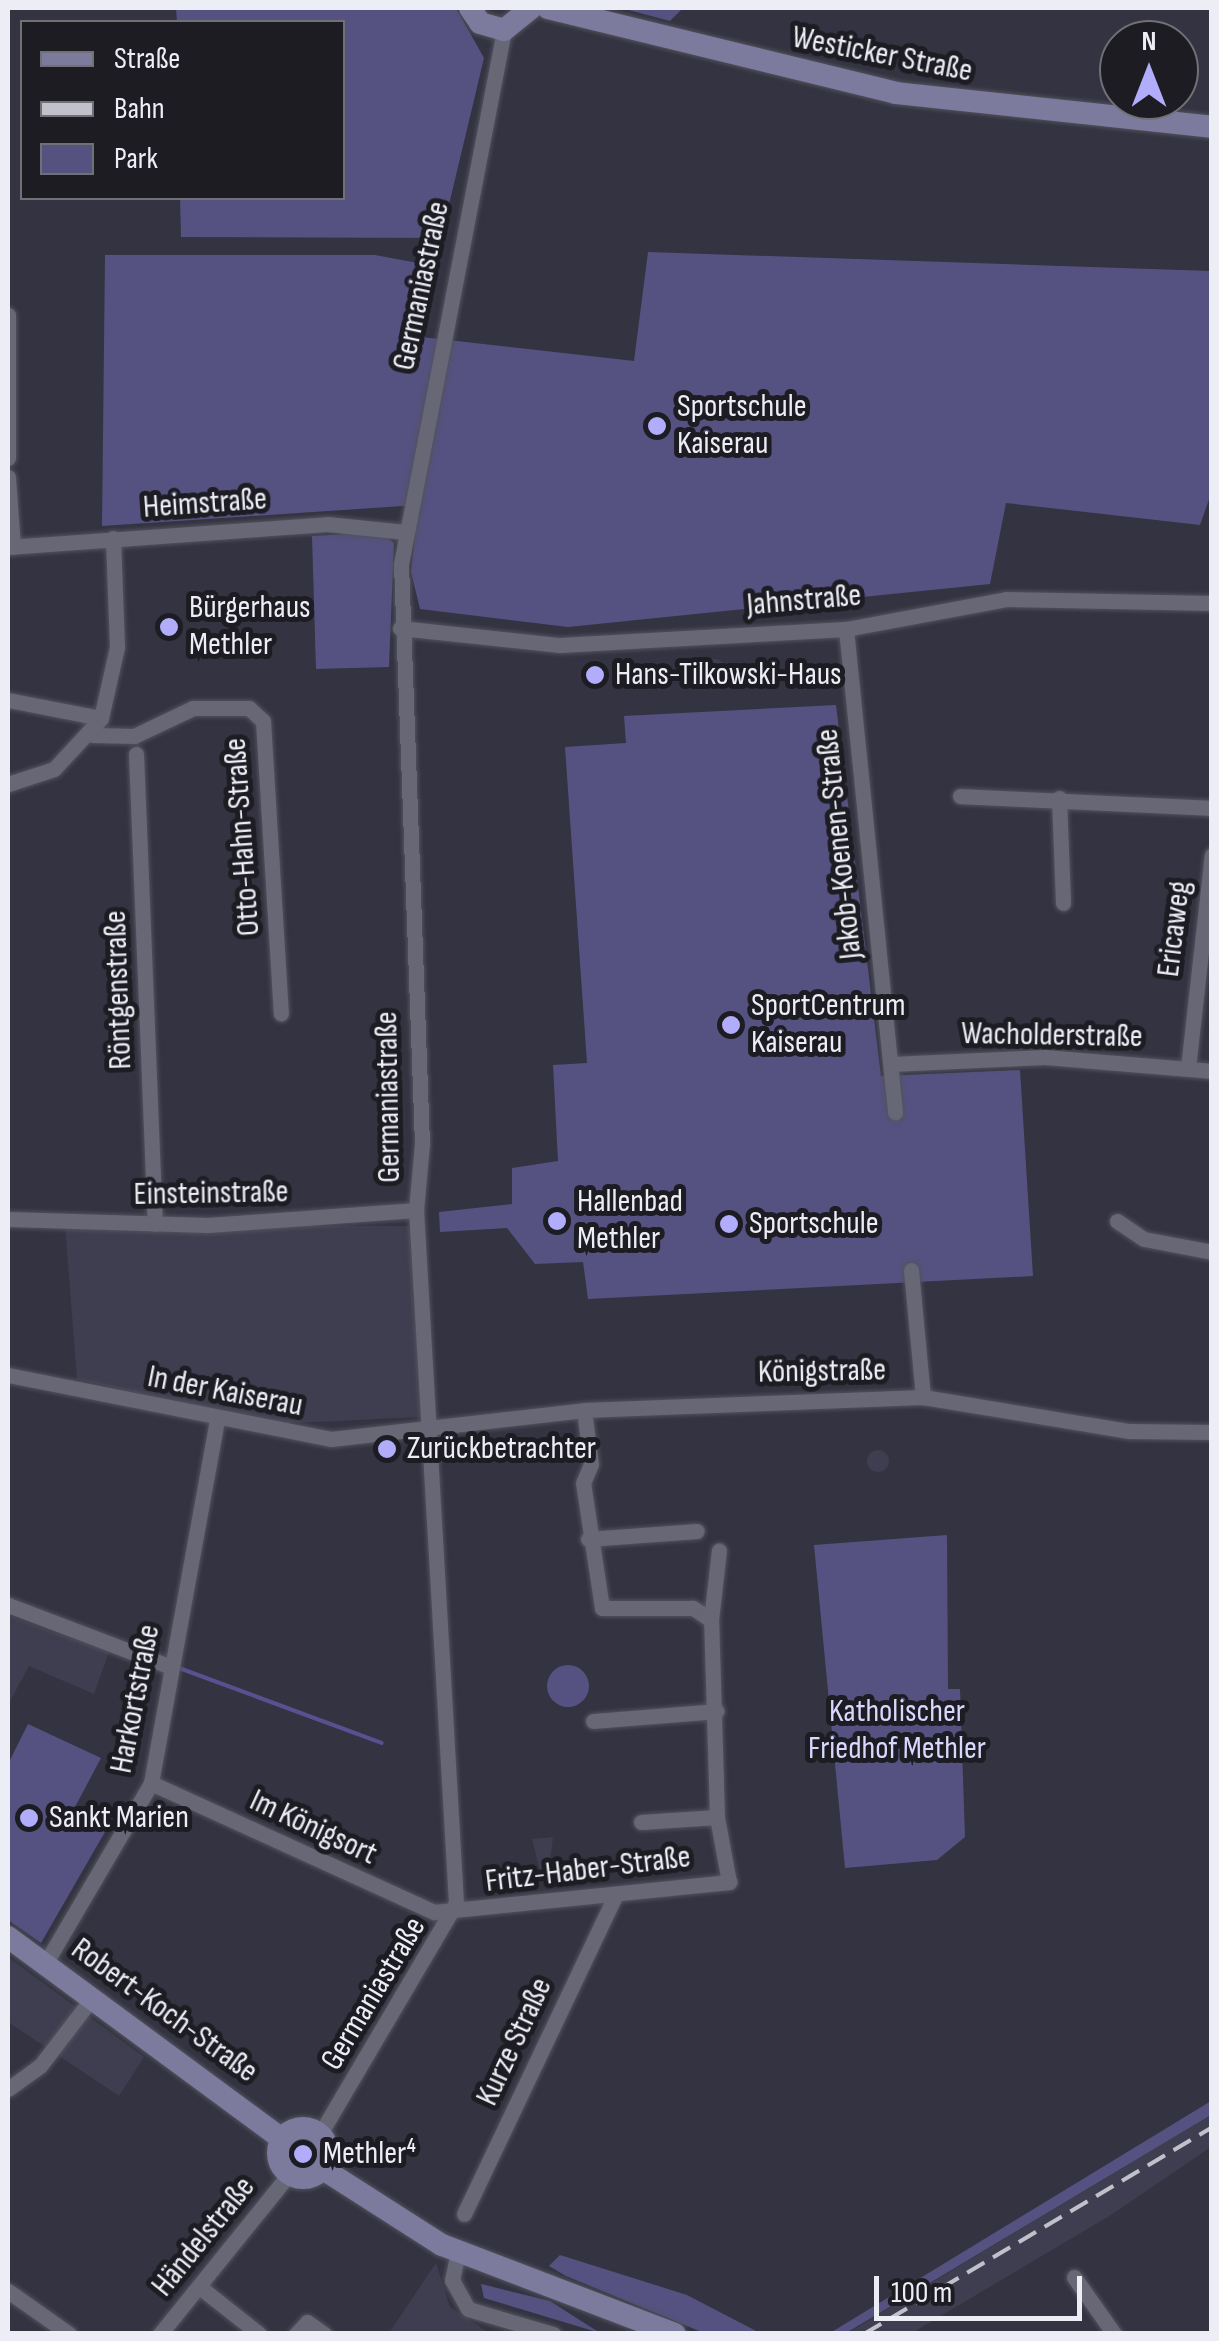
<!DOCTYPE html>
<html>
<head>
<meta charset="utf-8">
<style>
  body { margin:0 }
  #map { position:relative; width:1219px; height:2341px; overflow:hidden; background:#343341; font-family:"Sofia Sans Condensed",sans-serif }
  div>[style] { position:absolute }
  .built>* { inset:0; background:#3e3e50 }
  .round { border-radius:50% }
  .green>* { inset:0; background:#555281 }
  .stream>* { height:4px; margin:-2px; padding:0 2px; transform-origin:2px; border-radius:2px; background:#575192 }
  .roads { filter:drop-shadow(0 0 2px #52525e) drop-shadow(0 0 2px #52525e) }
  .street>* { height:15px; margin:-7.5px; padding:0 7.5px; transform-origin:7.5px; border-radius:7.5px; background:#676776 }
  .secondary>* { height:22px; margin:-11px; padding:0 11px; transform-origin:11px; border-radius:11px; background:#7c7b9e }
  .secondary>.ring { margin:-11px; padding:0; box-sizing:content-box; background:none; border:22px solid #7c7b9e; border-radius:50% }
  .rail>* { height:4px; margin-top:-2px; transform-origin:0; background:repeating-linear-gradient(90deg,#c1c1cb 0 20px,transparent 0 30px) }
  .dots>* { width:28px; height:28px; translate:-50% -50%; box-sizing:border-box; border:5px solid #1c1c22; border-radius:50% }
  span { translate:-50% -50%; white-space:nowrap; text-align:center; line-height:1.15; -webkit-text-stroke:10px #1c1c22; paint-order:stroke }
  .street-label { font-size:32px; color:#ededf6 }
  .poi-label { font-size:32px; color:#ededf6 }
  .left { translate:0 -50%; text-align:left }
  .park-label { font-size:32px; color:#d8d8ff }
  .frame { position:absolute; inset:0; border:10px solid #ededf6; pointer-events:none }
  .legend { position:absolute; left:20px; top:20px; width:325px; height:180px; box-sizing:border-box; background:#1c1c22; border:2px solid #707077; margin:0; padding:12px 18px; list-style:none; font-size:30px; color:#ededf6 }
  .legend li { display:flex; align-items:center; gap:20px; height:50px }
  .legend b { width:50px; border:2px solid #707077 }
  .north { position:absolute; left:1099px; top:20px; width:100px; height:100px; box-sizing:border-box; background:#1c1c22; border:2px solid #707077; border-radius:50%; rotate:0deg; font-size:28px; font-weight:700; line-height:40px; text-align:center; color:#ededf6 }
  .north::after { content:''; display:block; margin:auto; width:35px; height:45px; background:#b1adfa; clip-path:polygon(50% 0,100% 100%,50% 72%,0 100%) }
  .scale { position:absolute; left:874px; top:2276px; width:208px; height:45px; box-sizing:border-box; border:5px solid #ededf6; border-top:0; padding-left:12px; font-size:30px; line-height:35px; white-space:nowrap; color:#ededf6; -webkit-text-stroke:8px #1c1c22; paint-order:stroke }
</style>
</head>
<body>
<div id="map">
  <div class="built">
    <i class="round" style="left:702px;top:659px;width:24px;height:24px"></i>
    <i style="clip-path:polygon(65px 1225px,411px 1226px,421px 1417px,272px 1424px,77px 1379px)"></i>
    <i class="round" style="left:867px;top:1450px;width:22px;height:22px"></i>
    <i style="clip-path:polygon(8px 1616px,109px 1652px,94px 1694px,29px 1666px,8px 1705px)"></i>
    <i style="clip-path:polygon(553px 1837px,549px 1871px,540px 1871px,532px 1839px)"></i>
    <i style="clip-path:polygon(8px 1957px,144px 2057px,119px 2096px,8px 2022px)"></i>
    <i style="clip-path:polygon(1211px 2115px,1211px 2147px,1111px 2215px,912px 2333px,846px 2334px)"></i>
    <i style="clip-path:polygon(436px 2263px,450px 2307px,489px 2333px,389px 2333px)"></i>
  </div>
  <div class="green">
    <i style="clip-path:polygon(176px 8px,456px 8px,484px 58px,441px 238px,181px 237px,180px 198px,342px 198px,342px 22px,177px 22px)"></i>
    <i style="clip-path:polygon(621px 8px,683px 8px,670px 21px)"></i>
    <i style="clip-path:polygon(648px 252px,1211px 271px,1212px 491px,1200px 525px,1006px 503px,990px 584px,568px 627px,420px 609px,411px 572px,418px 505px,102px 526px,105px 255px,375px 255px,434px 266px,421px 337px,634px 361px)"></i>
    <i style="clip-path:polygon(381px 532px,394px 543px,389px 667px,316px 669px,312px 536px)"></i>
    <i style="clip-path:polygon(836px 705px,881px 1076px,1020px 1070px,1033px 1276px,588px 1299px,583px 1262px,535px 1264px,507px 1228px,440px 1232px,439px 1212px,512px 1204px,512px 1168px,558px 1161px,553px 1065px,587px 1063px,565px 747px,626px 743px,624px 716px)"></i>
    <i style="clip-path:polygon(947px 1535px,948px 1689px,960px 1689px,965px 1837px,937px 1860px,845px 1868px,814px 1545px)"></i>
    <i class="round" style="left:547px;top:1665px;width:42px;height:42px"></i>
    <i style="clip-path:polygon(28px 1724px,101px 1758px,75px 1807px,109px 1825px,41px 1943px,8px 1920px,8px 1764px)"></i>
    <i style="clip-path:polygon(1211px 2101px,1211px 2115px,846px 2333px,830px 2333px)"></i>
    <i style="clip-path:polygon(560px 2255px,687px 2295px,760px 2333px,704px 2333px,566px 2276px,549px 2266px)"></i>
    <i style="clip-path:polygon(481px 2284px,550px 2301px,600px 2333px,484px 2298px)"></i>
  </div>
  <div class="stream">
    <i style="left:179px;top:1668px;width:216px;rotate:20.3deg"></i>
  </div>
  <div class="roads">
    <div class="street">
      <i style="left:8px;top:315px;width:143px;rotate:90deg"></i>
      <i style="left:8px;top:477px;width:70px;rotate:85.9deg"></i>
      <i style="left:8px;top:547px;width:320px;rotate:-4.1deg"></i>
      <i style="left:327px;top:524px;width:79px;rotate:5.8deg"></i>
      <i style="left:400px;top:628px;width:161px;rotate:6.1deg"></i>
      <i style="left:560px;top:645px;width:286px;rotate:-3.2deg"></i>
      <i style="left:846px;top:629px;width:163px;rotate:-10.6deg"></i>
      <i style="left:1006px;top:599px;width:206px;rotate:1.1deg"></i>
      <i style="left:846px;top:629px;width:486px;rotate:84.2deg"></i>
      <i style="left:8px;top:700px;width:95px;rotate:11deg"></i>
      <i style="left:93px;top:735px;width:41px;rotate:1.4deg"></i>
      <i style="left:134px;top:736px;width:65px;rotate:-25.4deg"></i>
      <i style="left:193px;top:708px;width:56px"></i>
      <i style="left:249px;top:708px;width:19px;rotate:43deg"></i>
      <i style="left:263px;top:721px;width:293px;rotate:86.5deg"></i>
      <i style="left:136px;top:754px;width:470px;rotate:87.7deg"></i>
      <i style="left:8px;top:784px;width:48px;rotate:-18.1deg"></i>
      <i style="left:54px;top:769px;width:69px;rotate:-47.3deg"></i>
      <i style="left:101px;top:718px;width:73px;rotate:-77.3deg"></i>
      <i style="left:117px;top:647px;width:109px;rotate:-92.1deg"></i>
      <i style="left:960px;top:796px;width:252px;rotate:2.7deg"></i>
      <i style="left:1059px;top:798px;width:105px;rotate:87.8deg"></i>
      <i style="left:891px;top:1064px;width:154px;rotate:-2.6deg"></i>
      <i style="left:1045px;top:1057px;width:168px;rotate:4.8deg"></i>
      <i style="left:1188px;top:1068px;width:214px;rotate:-83.6deg"></i>
      <i style="left:8px;top:1219px;width:200px;rotate:1.7deg"></i>
      <i style="left:208px;top:1225px;width:209px;rotate:-4.1deg"></i>
      <i style="left:1117px;top:1221px;width:32px;rotate:34deg"></i>
      <i style="left:1144px;top:1239px;width:69px;rotate:10.8deg"></i>
      <i style="left:911px;top:1270px;width:128px;rotate:84.6deg"></i>
      <i style="left:8px;top:1375px;width:329px;rotate:11.2deg"></i>
      <i style="left:331px;top:1439px;width:255px;rotate:-6.5deg"></i>
      <i style="left:584px;top:1410px;width:339px;rotate:-2.2deg"></i>
      <i style="left:923px;top:1397px;width:209px;rotate:9.4deg"></i>
      <i style="left:1129px;top:1431px;width:83px;rotate:0.7deg"></i>
      <i style="left:588px;top:1539px;width:109px;rotate:-4.2deg"></i>
      <i style="left:8px;top:1605px;width:174px;rotate:20.8deg"></i>
      <i style="left:711px;top:1620px;width:70px;rotate:-83.5deg"></i>
      <i style="left:593px;top:1721px;width:124px;rotate:-4.6deg"></i>
      <i style="left:151px;top:1783px;width:311px;rotate:24.5deg"></i>
      <i style="left:434px;top:1912px;width:297px;rotate:-5.8deg"></i>
      <i style="left:729px;top:1882px;width:66px;rotate:-100.5deg"></i>
      <i style="left:717px;top:1817px;width:197px;rotate:-91.7deg"></i>
      <i style="left:711px;top:1620px;width:22px;rotate:-146deg"></i>
      <i style="left:693px;top:1608px;width:91px;rotate:180deg"></i>
      <i style="left:602px;top:1608px;width:126px;rotate:-98.6deg"></i>
      <i style="left:583px;top:1483px;width:21px;rotate:-67deg"></i>
      <i style="left:591px;top:1464px;width:54px;rotate:-97.4deg"></i>
      <i style="left:641px;top:1822px;width:76px;rotate:-3.8deg"></i>
      <i style="left:45px;top:1964px;width:210px;rotate:-59.6deg"></i>
      <i style="left:151px;top:1783px;width:369px;rotate:-79.7deg"></i>
      <i style="left:8px;top:2089px;width:39px;rotate:-36deg"></i>
      <i style="left:40px;top:2066px;width:86px;rotate:-52.6deg"></i>
      <i style="left:320px;top:2134px;width:268px;rotate:-59.5deg"></i>
      <i style="left:456px;top:1903px;width:694px;rotate:-93.3deg"></i>
      <i style="left:416px;top:1210px;width:66px;rotate:-84.8deg"></i>
      <i style="left:422px;top:1144px;width:580px;rotate:-92.07deg"></i>
      <i style="left:401px;top:564px;width:544px;rotate:-79.08deg"></i>
      <i style="left:464px;top:2214px;width:354px;rotate:-64.6deg"></i>
      <i style="left:458px;top:2252px;width:29px;rotate:102deg"></i>
      <i style="left:452px;top:2280px;width:33px;rotate:61deg"></i>
      <i style="left:468px;top:2309px;width:89px;rotate:16.4deg"></i>
      <i style="left:1074px;top:2277px;width:70px;rotate:54.9deg"></i>
      <i style="left:201px;top:2288px;width:74px;rotate:38.4deg"></i>
      <i style="left:8px;top:2291px;width:75px;rotate:35.2deg"></i>
      <i style="left:160px;top:2334px;width:206px;rotate:-51.1deg"></i>
      <i style="left:296px;top:2334px;width:16px;rotate:-47deg"></i>
      <i style="left:307px;top:2322px;width:21px;rotate:35deg"></i>
    </div>
    <div class="secondary">
      <i style="left:470px;top:8px;width:18px;rotate:56deg"></i>
      <i style="left:480px;top:23px;width:25px;rotate:16deg"></i>
      <i style="left:504px;top:30px;width:35px;rotate:-39deg"></i>
      <i style="left:548px;top:8px;width:358px;rotate:13.7deg"></i>
      <i style="left:896px;top:93px;width:318px;rotate:6.1deg"></i>
      <i style="left:8px;top:1937px;width:340px;rotate:36.4deg"></i>
      <i class="ring" style="left:278px;top:2128px;width:28px;height:28px"></i>
      <i style="left:323px;top:2169px;width:141px;rotate:32.6deg"></i>
      <i style="left:442px;top:2245px;width:249px;rotate:20.9deg"></i>
    </div>
  </div>
  <div class="rail">
    <i style="left:864px;top:2334px;width:405px;rotate:-30.7deg"></i>
  </div>
  <div class="dots">
    <i style="left:657px;top:426px;background:#b1adfa"></i>
    <i style="left:169px;top:627px;background:#b1adfa"></i>
    <i style="left:595px;top:675px;background:#b1adfa"></i>
    <i style="left:731px;top:1025px;background:#b1adfa"></i>
    <i style="left:557px;top:1221px;background:#b1adfa"></i>
    <i style="left:729px;top:1224px;background:#b1adfa"></i>
    <i style="left:387px;top:1449px;background:#b1adfa"></i>
    <i style="left:29px;top:1818px;background:#b1adfa"></i>
    <i style="left:303px;top:2154px;background:#b1adfa"></i>
  </div>
  <div class="street-label">
    <span style="left:882px;top:55px;rotate:11deg">Westicker Straße</span>
    <span style="left:422px;top:286px;rotate:-78deg">Germaniastraße</span>
    <span style="left:205px;top:504px;rotate:-4deg">Heimstraße</span>
    <span style="left:804px;top:601px;rotate:-5deg">Jahnstraße</span>
    <span style="left:243px;top:837px;rotate:-94deg">Otto-Hahn-Straße</span>
    <span style="left:840px;top:844px;rotate:-96deg">Jakob-Koenen-Straße</span>
    <span style="left:1175px;top:929px;rotate:-83deg">Ericaweg</span>
    <span style="left:119px;top:990px;rotate:-92deg">Röntgenstraße</span>
    <span style="left:1052px;top:1036px;rotate:1deg">Wacholderstraße</span>
    <span style="left:389px;top:1097px;rotate:-91deg">Germaniastraße</span>
    <span style="left:211px;top:1194px;rotate:-1deg">Einsteinstraße</span>
    <span style="left:822px;top:1372px;rotate:-1deg">Königstraße</span>
    <span style="left:225px;top:1392px;rotate:11deg">In der Kaiserau</span>
    <span style="left:136px;top:1699px;rotate:-79deg">Harkortstraße</span>
    <span style="left:313px;top:1828px;rotate:25deg">Im Königsort</span>
    <span style="left:588px;top:1870px;rotate:-7deg">Fritz-Haber-Straße</span>
    <span style="left:374px;top:1994px;rotate:-59deg">Germaniastraße</span>
    <span style="left:164px;top:2011px;rotate:36deg">Robert-Koch-Straße</span>
    <span style="left:515px;top:2042px;rotate:-65deg">Kurze Straße</span>
    <span style="left:204px;top:2237px;rotate:-51deg">Händelstraße</span>
  </div>
  <div class="poi-label">
    <span class="left" style="left:677px;top:426px">Sportschule<br>Kaiserau</span>
    <span class="left" style="left:189px;top:627px">Bürgerhaus<br>Methler</span>
    <span class="left" style="left:615px;top:675px">Hans-Tilkowski-Haus</span>
    <span class="left" style="left:751px;top:1025px">SportCentrum<br>Kaiserau</span>
    <span class="left" style="left:577px;top:1221px">Hallenbad<br>Methler</span>
    <span class="left" style="left:749px;top:1224px">Sportschule</span>
    <span class="left" style="left:407px;top:1449px">Zurückbetrachter</span>
    <span class="left" style="left:49px;top:1818px">Sankt Marien</span>
    <span class="left" style="left:323px;top:2154px">Methler⁴</span>
  </div>
  <div class="park-label">
    <span style="left:897px;top:1731px">Katholischer<br>Friedhof Methler</span>
  </div>
  <div class="frame"></div>
  <ul class="legend">
  <li><b style="height:12px;background:#7c7b9e"></b>Straße</li>
  <li><b style="height:12px;background:#c1c1cb"></b>Bahn</li>
  <li><b style="height:28px;background:#555281"></b>Park</li>
  </ul>
  <div class="north">N</div>
  <div class="scale">100 m</div>
</div>
</body>
</html>
